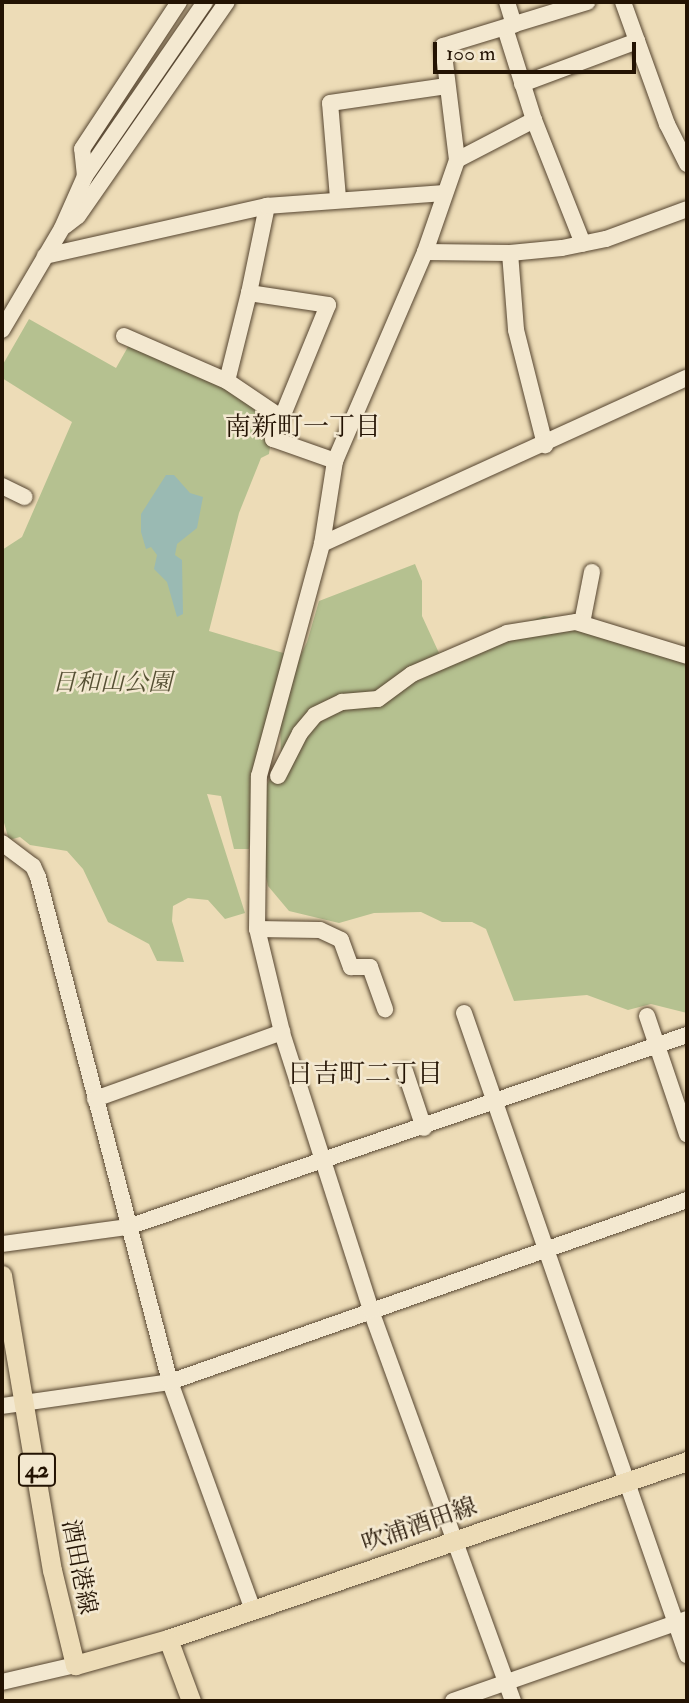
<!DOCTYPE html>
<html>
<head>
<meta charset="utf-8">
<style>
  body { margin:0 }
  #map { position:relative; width:689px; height:1703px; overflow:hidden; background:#eddcb7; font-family:"IM FELL Double Pica","Noto Serif JP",serif }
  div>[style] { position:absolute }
  .green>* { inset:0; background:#b5c190 }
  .water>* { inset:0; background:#9abab3 }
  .roads { filter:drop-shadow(0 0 2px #564530) drop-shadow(0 0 2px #564530) }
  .minor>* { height:16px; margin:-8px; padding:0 8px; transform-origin:8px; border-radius:8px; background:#f3e8d0 }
  .major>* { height:19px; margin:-9.5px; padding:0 9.5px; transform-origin:9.5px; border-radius:9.5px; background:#eddcb7 }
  span { translate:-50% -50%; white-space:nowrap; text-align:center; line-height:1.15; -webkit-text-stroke:5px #f3e8d0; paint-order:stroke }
  .shield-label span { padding:2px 5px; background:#f3e8d0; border:2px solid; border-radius:5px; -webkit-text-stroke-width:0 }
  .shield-label { font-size:23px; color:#231303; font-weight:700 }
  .park-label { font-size:24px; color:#565034; font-style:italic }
  .street-label { font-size:24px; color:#231303 }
  .neighbourhood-label { font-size:26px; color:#231303 }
  .frame { position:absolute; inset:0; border:4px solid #231303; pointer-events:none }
  .scale { position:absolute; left:433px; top:42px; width:203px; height:32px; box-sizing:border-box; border:4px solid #231303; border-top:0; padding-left:9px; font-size:21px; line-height:24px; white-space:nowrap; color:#231303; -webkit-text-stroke:5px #f3e8d0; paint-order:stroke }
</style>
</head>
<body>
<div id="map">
  <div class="green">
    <i style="clip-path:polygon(29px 319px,116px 368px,129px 345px,220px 383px,271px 419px,273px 425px,269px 454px,261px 458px,239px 513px,209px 631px,290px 655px,260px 762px,249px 849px,234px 849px,221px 796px,207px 794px,245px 913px,225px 919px,208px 900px,188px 898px,173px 906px,172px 921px,184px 962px,157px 961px,149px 944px,108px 922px,83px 869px,67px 851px,30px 845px,20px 837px,9px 840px,2px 816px,2px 550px,22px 537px,72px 422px,2px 378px,2px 366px)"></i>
    <i style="clip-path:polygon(415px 564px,422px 581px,422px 616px,439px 653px,544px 616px,653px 637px,687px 656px,687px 1013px,651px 1004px,628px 1010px,587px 995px,514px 1001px,486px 929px,472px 922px,442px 922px,421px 912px,374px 913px,339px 923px,289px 911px,268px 886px,263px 863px,265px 788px,281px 758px,280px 720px,287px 683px,307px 642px,319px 601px)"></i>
  </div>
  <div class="water">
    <i style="clip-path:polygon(166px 475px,174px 475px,190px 493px,203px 497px,197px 528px,177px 544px,175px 555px,182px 560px,183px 614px,177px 617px,167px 582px,154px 569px,157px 555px,151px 547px,146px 549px,141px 532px,141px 514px)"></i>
  </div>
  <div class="roads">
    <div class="minor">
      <i style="left:507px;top:2px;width:24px;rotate:73deg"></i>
      <i style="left:623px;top:2px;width:130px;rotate:70.2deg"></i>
      <i style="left:667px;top:124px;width:45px;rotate:63.4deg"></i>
      <i style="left:505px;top:28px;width:96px;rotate:72.5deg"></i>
      <i style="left:534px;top:120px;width:133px;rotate:68.4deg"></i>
      <i style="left:522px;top:84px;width:123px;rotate:-20.5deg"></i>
      <i style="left:457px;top:160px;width:87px;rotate:-27.5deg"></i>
      <i style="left:85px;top:176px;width:27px;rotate:-96deg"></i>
      <i style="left:82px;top:149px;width:176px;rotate:-56.6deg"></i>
      <i style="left:338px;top:198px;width:95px;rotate:-94.8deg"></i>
      <i style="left:330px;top:103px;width:118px;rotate:-8.3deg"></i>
      <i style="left:267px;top:206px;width:89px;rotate:101.7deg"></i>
      <i style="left:249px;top:293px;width:80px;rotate:8.6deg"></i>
      <i style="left:328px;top:305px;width:145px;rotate:112.3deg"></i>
      <i style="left:273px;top:439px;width:66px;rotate:19.5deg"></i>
      <i style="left:65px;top:226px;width:16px;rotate:-38deg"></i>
      <i style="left:78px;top:216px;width:261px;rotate:-55.2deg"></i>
      <i style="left:425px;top:252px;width:85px;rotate:0.7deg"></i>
      <i style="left:510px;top:253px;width:52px;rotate:-5.5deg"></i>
      <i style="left:562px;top:248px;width:45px;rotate:-11.6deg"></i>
      <i style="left:606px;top:239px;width:86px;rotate:-20.3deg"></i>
      <i style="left:510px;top:253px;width:77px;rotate:85.5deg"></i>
      <i style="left:516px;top:330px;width:119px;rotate:75.8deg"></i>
      <i style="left:45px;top:256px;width:228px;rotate:-12.7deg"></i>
      <i style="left:267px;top:206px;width:177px;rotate:-4.2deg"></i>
      <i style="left:2px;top:330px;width:118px;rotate:-59.5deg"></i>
      <i style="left:62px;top:228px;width:57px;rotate:-66.1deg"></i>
      <i style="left:85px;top:176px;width:211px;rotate:-55.4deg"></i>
      <i style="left:124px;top:336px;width:112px;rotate:23.6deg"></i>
      <i style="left:227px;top:381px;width:66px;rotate:33.9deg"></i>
      <i style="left:227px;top:381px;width:91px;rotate:-76deg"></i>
      <i style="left:2px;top:486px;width:25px;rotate:26deg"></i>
      <i style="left:322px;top:544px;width:401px;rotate:-24.5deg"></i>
      <i style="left:582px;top:623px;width:52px;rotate:-78.9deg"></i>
      <i style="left:278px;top:776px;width:48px;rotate:-62.9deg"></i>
      <i style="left:300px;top:733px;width:23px;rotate:-50deg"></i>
      <i style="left:315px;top:715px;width:30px;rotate:-26deg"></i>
      <i style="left:342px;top:702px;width:36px;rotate:-5deg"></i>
      <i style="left:378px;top:699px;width:42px;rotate:-36.3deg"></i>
      <i style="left:412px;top:674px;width:103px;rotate:-23.3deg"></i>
      <i style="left:507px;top:633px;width:70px;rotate:-9.1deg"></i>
      <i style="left:576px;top:622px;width:116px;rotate:17deg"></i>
      <i style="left:2px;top:843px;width:39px;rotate:37deg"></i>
      <i style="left:33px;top:866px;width:12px;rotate:66deg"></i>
      <i style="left:38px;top:877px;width:522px;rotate:75.35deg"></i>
      <i style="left:170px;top:1382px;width:243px;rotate:70deg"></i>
      <i style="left:257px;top:929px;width:63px;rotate:0.9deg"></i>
      <i style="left:320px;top:930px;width:23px;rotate:25deg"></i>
      <i style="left:341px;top:940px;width:29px;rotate:70deg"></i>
      <i style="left:351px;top:967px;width:19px"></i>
      <i style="left:370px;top:967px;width:45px;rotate:70.3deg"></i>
      <i style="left:464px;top:1013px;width:680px;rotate:70.85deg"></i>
      <i style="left:647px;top:1016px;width:125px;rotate:71.3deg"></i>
      <i style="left:405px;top:1071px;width:60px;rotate:71.6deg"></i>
      <i style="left:95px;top:1099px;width:199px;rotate:-19.7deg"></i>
      <i style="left:2px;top:1244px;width:127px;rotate:-7.7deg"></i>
      <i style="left:128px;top:1227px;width:591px;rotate:-18.96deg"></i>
      <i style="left:2px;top:1406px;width:170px;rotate:-8.1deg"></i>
      <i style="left:170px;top:1382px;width:548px;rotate:-19.39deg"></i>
      <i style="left:2px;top:1682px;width:75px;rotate:-13.1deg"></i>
      <i style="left:453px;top:1701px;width:248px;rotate:-19.3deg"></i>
      <i style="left:513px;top:1701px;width:416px;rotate:-110deg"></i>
      <i style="left:371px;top:1310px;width:292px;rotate:-107.8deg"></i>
      <i style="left:282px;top:1032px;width:106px;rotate:-103.6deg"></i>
      <i style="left:257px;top:929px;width:153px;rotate:-89.3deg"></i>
      <i style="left:259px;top:776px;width:240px;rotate:-74.8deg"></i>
      <i style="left:322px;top:544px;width:84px;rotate:-81.1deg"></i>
      <i style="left:335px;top:461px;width:228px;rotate:-66.7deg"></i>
      <i style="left:425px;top:252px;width:97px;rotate:-70.8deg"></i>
      <i style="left:457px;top:160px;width:115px;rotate:-97deg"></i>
      <i style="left:443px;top:46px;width:151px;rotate:-17deg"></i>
    </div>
    <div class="major">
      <i style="left:2px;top:1275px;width:299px;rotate:80.4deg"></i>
      <i style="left:52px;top:1570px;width:98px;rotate:76.4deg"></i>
      <i style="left:75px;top:1665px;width:97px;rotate:-15.6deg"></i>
      <i style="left:168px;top:1639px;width:549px;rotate:-18.93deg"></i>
      <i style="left:168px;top:1639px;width:66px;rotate:69.6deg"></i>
    </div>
  </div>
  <div class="shield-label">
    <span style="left:37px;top:1470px">42</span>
  </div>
  <div class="park-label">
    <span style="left:112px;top:683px">日和山公園</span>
  </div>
  <div class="street-label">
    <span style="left:419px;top:1525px;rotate:-19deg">吹浦酒田線</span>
    <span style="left:79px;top:1567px;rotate:79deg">酒田港線</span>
  </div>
  <div class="neighbourhood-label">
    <span style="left:303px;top:428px">南新町一丁目</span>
    <span style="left:365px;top:1075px">日吉町二丁目</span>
  </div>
  <div class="frame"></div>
  <div class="scale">100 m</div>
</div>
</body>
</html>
